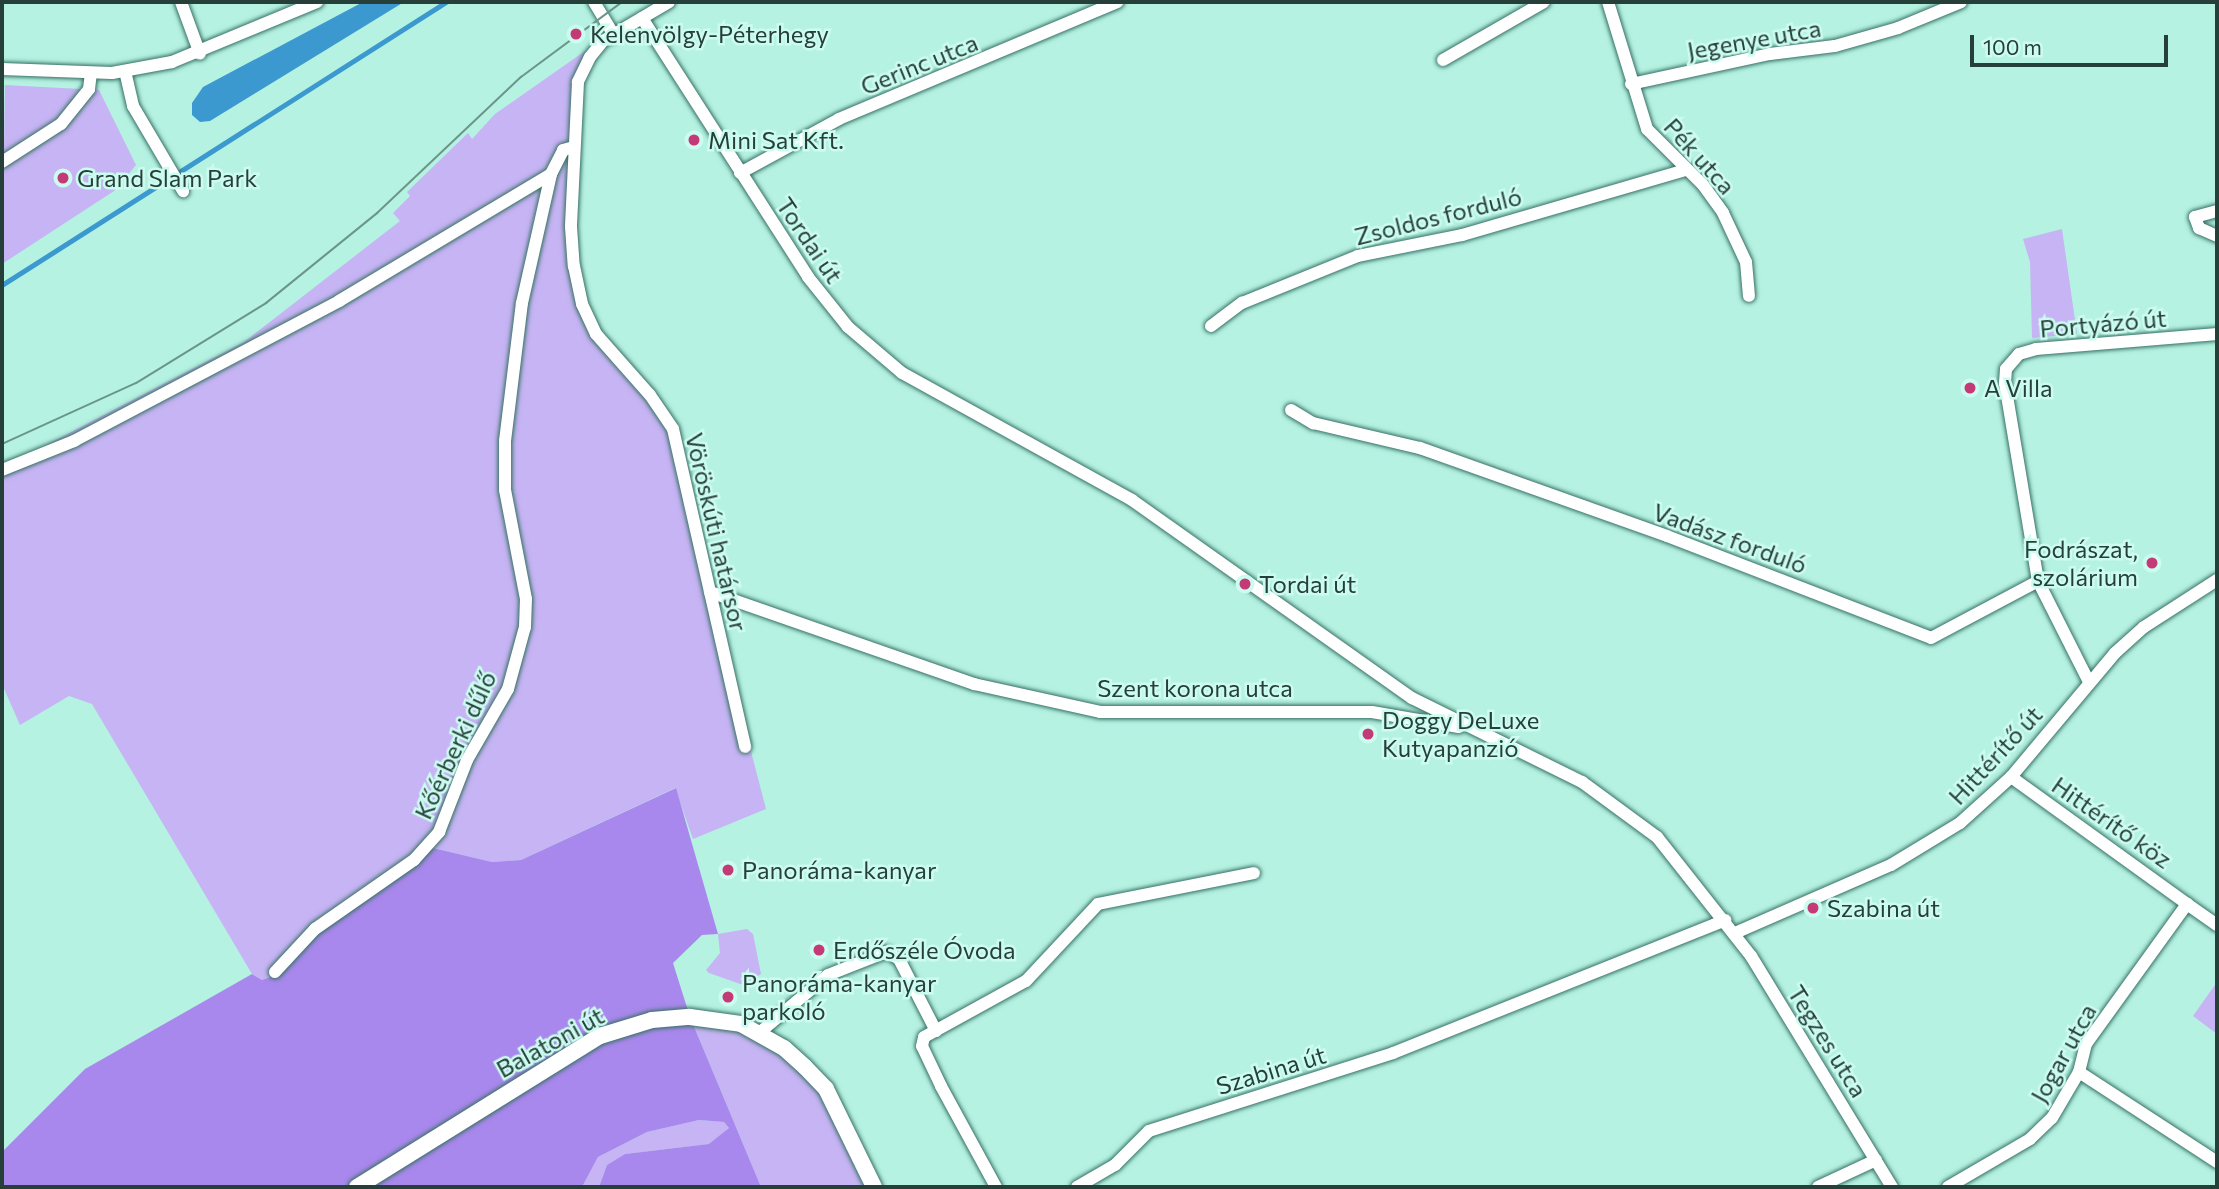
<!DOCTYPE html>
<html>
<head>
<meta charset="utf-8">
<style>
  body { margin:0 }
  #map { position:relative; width:2219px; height:1189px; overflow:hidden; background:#b5f2e2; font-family:Commissioner,sans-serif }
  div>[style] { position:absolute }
  .green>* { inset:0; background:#c6b4f4 }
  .forest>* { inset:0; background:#a988ed }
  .water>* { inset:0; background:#3b99cf }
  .stream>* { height:4.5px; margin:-2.25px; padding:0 2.25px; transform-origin:2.25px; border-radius:2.25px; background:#3b99cf }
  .roads { filter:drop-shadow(0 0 2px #377165) drop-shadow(0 0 2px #377165) }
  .minor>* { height:12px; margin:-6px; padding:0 6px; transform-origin:6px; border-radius:6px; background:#fff }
  .major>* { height:16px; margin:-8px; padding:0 8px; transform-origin:8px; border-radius:8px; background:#fff }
  .tram>* { height:2px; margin:-1px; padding:0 1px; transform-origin:1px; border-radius:1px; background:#6b958a }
  .dots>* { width:19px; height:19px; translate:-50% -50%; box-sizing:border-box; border:4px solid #ccfcf0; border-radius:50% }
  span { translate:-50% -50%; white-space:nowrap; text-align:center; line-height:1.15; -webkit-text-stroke:5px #ccfcf0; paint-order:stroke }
  .poi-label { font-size:24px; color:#263f39 }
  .left { translate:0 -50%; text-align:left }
  .right { translate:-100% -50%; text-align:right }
  .street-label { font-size:24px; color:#263f39 }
  .frame { position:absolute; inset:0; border:4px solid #263f39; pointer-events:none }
  .scale { position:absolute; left:1970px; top:35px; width:198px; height:32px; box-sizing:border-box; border:4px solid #263f39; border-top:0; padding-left:9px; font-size:21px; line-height:24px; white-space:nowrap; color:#263f39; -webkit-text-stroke:5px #ccfcf0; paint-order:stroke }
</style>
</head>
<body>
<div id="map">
  <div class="green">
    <i style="clip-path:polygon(585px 51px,590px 57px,585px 66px,571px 227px,587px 318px,662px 410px,766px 809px,693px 839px,675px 788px,521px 860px,492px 862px,433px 848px,273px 976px,262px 980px,252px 974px,92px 704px,69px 696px,20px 725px,2px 684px,2px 468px,244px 342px,400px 221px,393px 213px,410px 196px,407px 192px,468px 133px,472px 139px,495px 114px)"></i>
    <i style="clip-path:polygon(5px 85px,99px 90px,136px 165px,114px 191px,2px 264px)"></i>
    <i style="clip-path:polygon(2062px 229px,2077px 334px,2032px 338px,2030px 262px,2023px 239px)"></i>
    <i style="clip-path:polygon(747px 929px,753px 934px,761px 974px,743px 985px,709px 973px,706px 970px,720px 953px,718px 934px)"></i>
    <i style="clip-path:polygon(2217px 982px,2217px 1034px,2193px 1016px)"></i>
    <i style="clip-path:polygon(690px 1017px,717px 1019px,805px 1067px,874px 1187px,761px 1187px)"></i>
    <i style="clip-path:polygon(699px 1120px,724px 1122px,729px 1128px,710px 1144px,625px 1154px,607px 1165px,599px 1187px,582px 1187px,598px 1157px,647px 1132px)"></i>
  </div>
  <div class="forest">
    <i style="clip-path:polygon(676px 788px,718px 934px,702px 935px,673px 963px,690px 1017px,761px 1187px,599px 1187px,607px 1165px,625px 1154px,709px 1144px,729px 1128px,724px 1122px,699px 1120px,647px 1132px,598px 1157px,582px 1187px,2px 1187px,2px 1152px,85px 1069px,252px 974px,262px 980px,273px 976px,302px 945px,433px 848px,492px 862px,521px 860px)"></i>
  </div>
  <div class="water">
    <i style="clip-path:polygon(363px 2px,404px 2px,210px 121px,200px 122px,192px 115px,192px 103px,203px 87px)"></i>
  </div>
  <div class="stream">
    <i style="left:2px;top:285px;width:527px;rotate:-32.51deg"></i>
  </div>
  <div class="roads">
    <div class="minor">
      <i style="left:181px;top:2px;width:55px;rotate:69.9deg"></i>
      <i style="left:594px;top:2px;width:39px;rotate:59deg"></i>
      <i style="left:669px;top:2px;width:77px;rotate:149.4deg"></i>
      <i style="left:603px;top:41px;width:21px;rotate:129deg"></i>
      <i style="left:590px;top:57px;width:28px;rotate:116deg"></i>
      <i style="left:578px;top:82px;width:145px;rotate:92.8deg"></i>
      <i style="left:571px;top:227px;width:39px;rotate:86deg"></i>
      <i style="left:574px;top:266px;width:39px;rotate:78deg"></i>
      <i style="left:582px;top:304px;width:33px;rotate:65deg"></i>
      <i style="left:596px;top:334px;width:81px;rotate:48.5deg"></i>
      <i style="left:650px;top:395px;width:41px;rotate:55.9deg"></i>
      <i style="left:673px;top:429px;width:326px;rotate:77.2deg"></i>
      <i style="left:1608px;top:2px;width:133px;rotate:72.9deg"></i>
      <i style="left:1647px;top:129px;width:79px;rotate:45deg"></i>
      <i style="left:1703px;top:185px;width:34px;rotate:54deg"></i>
      <i style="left:1723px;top:213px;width:54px;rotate:64.9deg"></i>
      <i style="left:1746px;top:262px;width:34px;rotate:85deg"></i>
      <i style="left:642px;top:18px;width:308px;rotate:57.3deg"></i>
      <i style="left:808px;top:277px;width:64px;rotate:51.3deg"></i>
      <i style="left:848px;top:327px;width:71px;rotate:40.4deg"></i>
      <i style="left:902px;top:373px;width:263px;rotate:28.9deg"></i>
      <i style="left:1132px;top:500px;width:343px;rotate:35.3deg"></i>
      <i style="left:1412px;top:698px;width:190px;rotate:26.3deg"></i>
      <i style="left:1582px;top:782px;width:93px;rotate:36.3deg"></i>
      <i style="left:1657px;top:837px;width:152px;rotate:51.7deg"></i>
      <i style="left:1751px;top:956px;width:271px;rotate:58.6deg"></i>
      <i style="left:1443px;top:60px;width:116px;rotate:-29.9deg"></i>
      <i style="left:2px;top:69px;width:110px;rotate:2.1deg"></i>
      <i style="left:112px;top:73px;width:61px;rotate:-10.4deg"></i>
      <i style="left:172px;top:62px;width:157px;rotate:-22.5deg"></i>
      <i style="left:125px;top:71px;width:36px;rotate:77deg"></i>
      <i style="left:133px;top:106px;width:99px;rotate:59.5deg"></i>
      <i style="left:1631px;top:84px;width:142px;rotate:-12.2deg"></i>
      <i style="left:1770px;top:54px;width:65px;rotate:-7deg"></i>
      <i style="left:1835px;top:46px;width:66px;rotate:-15.9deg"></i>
      <i style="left:1898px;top:28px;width:68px;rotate:-22.4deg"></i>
      <i style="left:2px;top:162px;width:70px;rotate:-32.8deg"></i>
      <i style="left:61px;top:124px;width:45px;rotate:-51.3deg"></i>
      <i style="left:89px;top:89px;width:16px;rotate:-83deg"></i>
      <i style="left:740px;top:173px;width:113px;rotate:-28.6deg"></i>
      <i style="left:839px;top:119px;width:302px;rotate:-22.8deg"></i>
      <i style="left:2217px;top:211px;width:23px;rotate:165deg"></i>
      <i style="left:2195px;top:217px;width:12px;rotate:70deg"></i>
      <i style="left:2199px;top:228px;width:20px;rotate:24deg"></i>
      <i style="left:1211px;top:326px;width:39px;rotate:-37deg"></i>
      <i style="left:1242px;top:303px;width:125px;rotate:-22.1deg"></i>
      <i style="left:1358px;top:256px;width:106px;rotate:-11.4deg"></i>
      <i style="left:1462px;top:235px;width:233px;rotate:-16.2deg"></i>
      <i style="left:1291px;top:410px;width:26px;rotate:31deg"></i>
      <i style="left:1313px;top:423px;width:110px;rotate:13.2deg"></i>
      <i style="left:1420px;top:448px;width:262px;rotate:19.6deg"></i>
      <i style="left:1667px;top:536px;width:283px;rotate:21.1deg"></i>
      <i style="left:1931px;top:638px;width:121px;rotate:-28deg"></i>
      <i style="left:2px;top:470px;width:78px;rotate:-21.9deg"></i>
      <i style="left:74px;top:441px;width:300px;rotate:-27.8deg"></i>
      <i style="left:339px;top:301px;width:247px;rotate:-30.9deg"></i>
      <i style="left:551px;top:174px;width:27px;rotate:-63deg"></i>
      <i style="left:563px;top:150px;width:11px;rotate:-15deg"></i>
      <i style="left:710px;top:592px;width:280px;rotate:19.2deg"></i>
      <i style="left:974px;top:684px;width:129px;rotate:12.5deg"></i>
      <i style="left:1100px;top:712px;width:272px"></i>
      <i style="left:1372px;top:712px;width:88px;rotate:9.8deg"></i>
      <i style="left:2089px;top:682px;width:113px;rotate:-116.8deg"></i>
      <i style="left:2038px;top:581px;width:201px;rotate:-99.5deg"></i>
      <i style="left:2005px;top:383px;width:14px;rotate:-86deg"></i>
      <i style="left:2006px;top:369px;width:20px;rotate:-49deg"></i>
      <i style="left:2019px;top:354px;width:18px;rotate:-16deg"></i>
      <i style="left:2036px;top:349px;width:182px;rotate:-4.7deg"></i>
      <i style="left:2011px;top:777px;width:217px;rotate:35.8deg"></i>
      <i style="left:1735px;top:933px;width:170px;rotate:-23.6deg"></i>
      <i style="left:1891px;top:865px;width:81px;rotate:-31.3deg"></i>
      <i style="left:1960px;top:823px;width:69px;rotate:-42deg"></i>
      <i style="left:2011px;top:777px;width:162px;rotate:-50deg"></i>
      <i style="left:2115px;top:653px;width:39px;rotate:-42deg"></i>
      <i style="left:2144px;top:627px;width:87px;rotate:-32.8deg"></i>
      <i style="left:275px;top:972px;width:59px;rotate:-47.1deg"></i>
      <i style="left:315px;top:929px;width:121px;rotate:-34.9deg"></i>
      <i style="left:414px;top:860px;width:38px;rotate:-48deg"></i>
      <i style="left:439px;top:832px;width:77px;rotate:-68.7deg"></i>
      <i style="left:467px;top:760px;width:82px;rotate:-60deg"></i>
      <i style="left:508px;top:689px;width:64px;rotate:-74.7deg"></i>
      <i style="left:525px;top:627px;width:28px;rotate:-88deg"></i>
      <i style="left:526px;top:599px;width:111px;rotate:-100.9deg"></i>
      <i style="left:505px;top:490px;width:49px;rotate:-90deg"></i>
      <i style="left:505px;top:441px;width:139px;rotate:-83deg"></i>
      <i style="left:522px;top:303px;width:132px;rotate:-77.3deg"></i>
      <i style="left:759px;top:1033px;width:90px;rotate:-40deg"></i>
      <i style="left:828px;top:975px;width:62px;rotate:-21.6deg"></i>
      <i style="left:886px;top:952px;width:15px;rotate:28deg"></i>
      <i style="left:899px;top:959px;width:81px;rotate:62.8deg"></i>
      <i style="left:2079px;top:1072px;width:165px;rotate:33.1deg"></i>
      <i style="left:996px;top:1187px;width:115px;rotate:-118.6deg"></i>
      <i style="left:941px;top:1086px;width:44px;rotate:-115.4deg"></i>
      <i style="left:922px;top:1046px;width:9px;rotate:-77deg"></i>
      <i style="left:924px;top:1037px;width:116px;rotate:-28.8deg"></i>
      <i style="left:1026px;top:981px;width:105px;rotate:-46.9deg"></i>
      <i style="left:1098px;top:904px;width:159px;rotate:-11.2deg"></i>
      <i style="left:1077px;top:1187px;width:44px;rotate:-30.1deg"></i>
      <i style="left:1115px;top:1165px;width:48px;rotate:-45deg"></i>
      <i style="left:1149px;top:1131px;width:256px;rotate:-17.7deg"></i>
      <i style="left:1393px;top:1053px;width:358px;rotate:-21.8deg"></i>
      <i style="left:1818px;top:1187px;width:64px;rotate:-25deg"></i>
      <i style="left:1948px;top:1187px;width:95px;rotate:-30.3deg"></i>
      <i style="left:2030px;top:1139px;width:30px;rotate:-44deg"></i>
      <i style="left:2052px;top:1118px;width:53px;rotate:-59.6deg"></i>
      <i style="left:2079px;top:1072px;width:29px;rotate:-76deg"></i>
      <i style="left:2086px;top:1044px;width:173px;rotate:-54.2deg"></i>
      <i style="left:2187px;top:904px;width:37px;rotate:35deg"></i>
    </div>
    <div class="major">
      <i style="left:357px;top:1187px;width:286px;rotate:-31.9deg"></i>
      <i style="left:600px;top:1036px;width:54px;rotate:-17.1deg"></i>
      <i style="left:652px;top:1020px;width:38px;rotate:-5deg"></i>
      <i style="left:690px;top:1017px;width:51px;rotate:7.8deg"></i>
      <i style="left:741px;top:1024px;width:49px;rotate:29.2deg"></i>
      <i style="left:784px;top:1048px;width:28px;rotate:42deg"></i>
      <i style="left:805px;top:1067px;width:30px;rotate:46deg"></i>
      <i style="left:826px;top:1089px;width:109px;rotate:63.9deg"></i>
    </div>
  </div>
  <div class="tram">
    <i style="left:2px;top:444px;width:147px;rotate:-24.5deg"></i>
    <i style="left:136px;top:383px;width:153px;rotate:-31.6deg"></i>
    <i style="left:266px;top:303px;width:143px;rotate:-39deg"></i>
    <i style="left:377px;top:213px;width:198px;rotate:-43.4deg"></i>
    <i style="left:521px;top:77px;width:126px;rotate:-36.6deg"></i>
  </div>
  <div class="dots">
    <i style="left:576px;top:34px;background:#c33a77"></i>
    <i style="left:694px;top:140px;background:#c33a77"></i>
    <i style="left:63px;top:178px;background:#c33a77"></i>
    <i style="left:1970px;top:388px;background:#c33a77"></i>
    <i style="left:2152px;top:563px;background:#c33a77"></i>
    <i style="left:1245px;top:584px;background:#c33a77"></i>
    <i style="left:1368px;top:734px;background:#c33a77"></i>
    <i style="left:728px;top:870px;background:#c33a77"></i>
    <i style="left:1813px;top:908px;background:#c33a77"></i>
    <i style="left:819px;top:950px;background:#c33a77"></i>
    <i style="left:728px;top:997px;background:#c33a77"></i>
  </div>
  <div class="poi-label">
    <span class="left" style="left:590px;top:34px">Kelenvölgy-Péterhegy</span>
    <span class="left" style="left:708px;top:140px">Mini Sat Kft.</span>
    <span class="left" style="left:77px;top:178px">Grand Slam Park</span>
    <span class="left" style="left:1984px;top:388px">A Villa</span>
    <span class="right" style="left:2138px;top:563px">Fodrászat,<br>szolárium</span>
    <span class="left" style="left:1259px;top:584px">Tordai út</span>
    <span class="left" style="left:1382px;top:734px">Doggy DeLuxe<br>Kutyapanzió</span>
    <span class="left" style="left:742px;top:870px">Panoráma-kanyar</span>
    <span class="left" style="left:1827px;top:908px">Szabina út</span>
    <span class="left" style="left:833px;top:950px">Erdőszéle Óvoda</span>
    <span class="left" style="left:742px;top:997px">Panoráma-kanyar<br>parkoló</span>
  </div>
  <div class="street-label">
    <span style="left:1754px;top:39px;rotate:-10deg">Jegenye utca</span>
    <span style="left:919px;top:64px;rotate:-22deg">Gerinc utca</span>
    <span style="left:1700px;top:156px;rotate:48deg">Pék utca</span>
    <span style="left:1438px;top:216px;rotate:-14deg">Zsoldos forduló</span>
    <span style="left:810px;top:240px;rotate:56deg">Tordai út</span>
    <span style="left:2103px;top:323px;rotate:-5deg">Portyázó út</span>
    <span style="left:717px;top:532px;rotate:77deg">Vöröskúti határsor</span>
    <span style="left:1730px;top:538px;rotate:20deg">Vadász forduló</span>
    <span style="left:1195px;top:688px">Szent korona utca</span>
    <span style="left:455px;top:745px;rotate:-65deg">Kőérberki dűlő</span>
    <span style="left:1995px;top:755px;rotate:-47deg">Hittérítő út</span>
    <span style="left:2112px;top:822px;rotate:35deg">Hittérítő köz</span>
    <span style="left:1828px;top:1041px;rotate:58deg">Tegzes utca</span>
    <span style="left:550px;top:1042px;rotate:-29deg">Balatoni út</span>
    <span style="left:2063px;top:1053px;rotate:-61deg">Jogar utca</span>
    <span style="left:1271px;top:1070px;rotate:-17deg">Szabina út</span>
  </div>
  <div class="frame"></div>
  <div class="scale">100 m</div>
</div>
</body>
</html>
